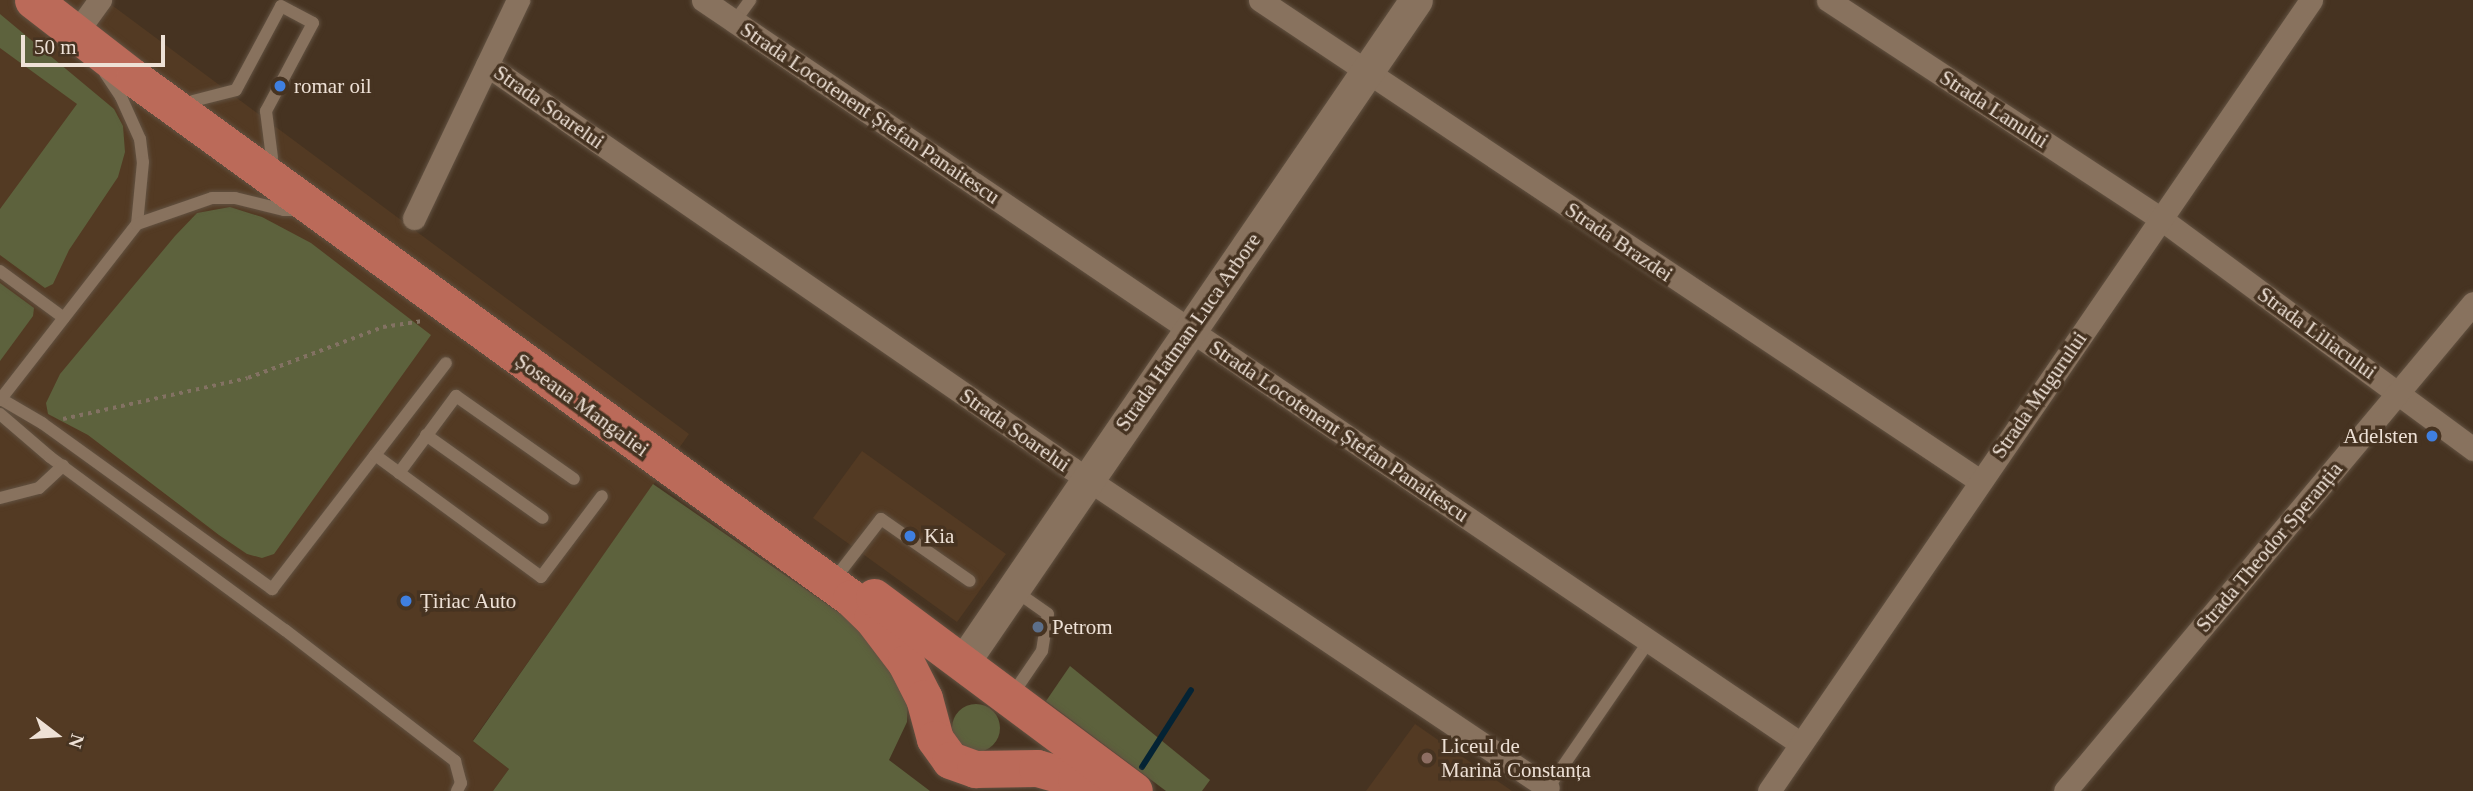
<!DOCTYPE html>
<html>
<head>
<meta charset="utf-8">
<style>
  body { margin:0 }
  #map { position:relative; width:2473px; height:791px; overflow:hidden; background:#463321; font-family:Georgia,serif }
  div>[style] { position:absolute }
  .built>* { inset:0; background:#533a23 }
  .green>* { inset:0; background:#5d623d }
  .round { border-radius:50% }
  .stream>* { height:6px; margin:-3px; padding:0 3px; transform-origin:3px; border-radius:3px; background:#042334 }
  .path>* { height:3.5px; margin-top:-1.75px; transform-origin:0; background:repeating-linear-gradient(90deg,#837263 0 3.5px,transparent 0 8.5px) }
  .roads { filter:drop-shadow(0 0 2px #625242) drop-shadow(0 0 2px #625242) }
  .lane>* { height:12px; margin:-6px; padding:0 6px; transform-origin:6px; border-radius:6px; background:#88725e }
  .street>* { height:23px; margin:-11.5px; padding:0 11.5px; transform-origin:11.5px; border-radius:11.5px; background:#88725e }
  .secondary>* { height:33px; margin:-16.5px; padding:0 16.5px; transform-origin:16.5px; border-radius:16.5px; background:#88725e }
  .primary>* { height:37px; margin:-18.5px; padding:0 18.5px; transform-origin:18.5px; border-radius:18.5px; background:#bb6a59 }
  .dots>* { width:19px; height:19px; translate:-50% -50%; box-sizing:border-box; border:4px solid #463321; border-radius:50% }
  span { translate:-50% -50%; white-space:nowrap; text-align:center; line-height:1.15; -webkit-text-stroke:7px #463321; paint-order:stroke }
  .poi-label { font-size:21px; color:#eee1d6 }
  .left { translate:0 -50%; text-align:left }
  .right { translate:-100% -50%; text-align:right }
  .street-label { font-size:21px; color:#eee1d6 }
  .north { position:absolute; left:21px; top:700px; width:70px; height:70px; -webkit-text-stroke:5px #463321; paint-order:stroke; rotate:107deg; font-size:19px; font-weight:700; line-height:28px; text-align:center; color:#eee1d6 }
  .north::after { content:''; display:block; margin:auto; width:24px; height:32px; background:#eee1d6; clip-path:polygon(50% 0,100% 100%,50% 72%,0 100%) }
  .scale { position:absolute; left:21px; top:35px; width:144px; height:32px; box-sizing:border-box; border:4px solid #eee1d6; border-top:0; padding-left:9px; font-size:21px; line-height:24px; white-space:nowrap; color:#eee1d6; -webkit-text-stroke:5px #463321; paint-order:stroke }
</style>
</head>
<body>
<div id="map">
  <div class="built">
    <i style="clip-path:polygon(0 0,105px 0,689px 434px,473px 740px,509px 769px,493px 791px,0 791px)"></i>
    <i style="clip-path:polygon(862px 451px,1006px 554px,957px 622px,813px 518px)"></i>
    <i style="clip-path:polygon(1415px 724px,1512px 791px,1366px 791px)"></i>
  </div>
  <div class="green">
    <i style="clip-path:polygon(0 14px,114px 109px,123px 126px,125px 152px,118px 177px,69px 250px,53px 284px,45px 288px,0 255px,0 209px,77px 104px,0 48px)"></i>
    <i style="clip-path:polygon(230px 207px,262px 217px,311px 243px,431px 335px,274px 554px,262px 558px,247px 554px,219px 535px,88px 435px,48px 414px,46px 403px,60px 374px,175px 236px,197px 213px)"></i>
    <i style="clip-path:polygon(0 283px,34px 308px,33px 316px,0 361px)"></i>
    <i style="clip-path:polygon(653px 484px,863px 629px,908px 698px,907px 722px,889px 760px,930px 791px,493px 791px,509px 769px,473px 741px)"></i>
    <i style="clip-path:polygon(1070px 666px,1210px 780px,1202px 791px,1166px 791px,1046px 701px)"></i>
    <i class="round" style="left:952px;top:704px;width:48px;height:48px"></i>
  </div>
  <div class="stream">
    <i style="left:1142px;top:767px;width:91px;rotate:-57.5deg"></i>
  </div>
  <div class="path">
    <i style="left:63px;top:419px;width:189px;rotate:-12.5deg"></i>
    <i style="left:248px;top:378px;width:144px;rotate:-20.7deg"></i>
    <i style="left:383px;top:327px;width:40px;rotate:-8.5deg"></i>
  </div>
  <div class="roads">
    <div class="lane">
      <i style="left:735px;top:21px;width:26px;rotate:-54deg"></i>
      <i style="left:105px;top:73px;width:29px;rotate:56deg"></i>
      <i style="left:121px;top:97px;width:46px;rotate:65.7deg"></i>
      <i style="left:140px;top:139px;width:23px;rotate:83deg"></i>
      <i style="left:143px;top:162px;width:62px;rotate:95.5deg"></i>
      <i style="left:193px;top:101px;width:44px;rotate:-14.3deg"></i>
      <i style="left:236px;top:90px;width:95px;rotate:-61.8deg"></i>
      <i style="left:281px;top:6px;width:36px;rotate:28deg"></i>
      <i style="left:313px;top:23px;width:100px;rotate:118.1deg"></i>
      <i style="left:266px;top:111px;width:47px;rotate:82.7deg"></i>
      <i style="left:0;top:271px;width:79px;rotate:36.3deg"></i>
      <i style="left:1px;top:399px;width:48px;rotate:30.3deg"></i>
      <i style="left:42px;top:423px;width:284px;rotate:35.8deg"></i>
      <i style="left:272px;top:589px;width:285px;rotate:-52.4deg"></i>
      <i style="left:0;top:400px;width:223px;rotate:-52.1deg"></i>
      <i style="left:137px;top:224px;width:79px;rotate:-19.1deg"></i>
      <i style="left:212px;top:198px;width:23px"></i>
      <i style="left:235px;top:198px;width:50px;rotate:13.8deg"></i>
      <i style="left:284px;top:210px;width:15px"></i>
      <i style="left:0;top:414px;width:66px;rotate:40.7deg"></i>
      <i style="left:50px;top:457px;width:292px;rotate:36.4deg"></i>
      <i style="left:285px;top:630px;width:215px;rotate:37.6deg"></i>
      <i style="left:455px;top:761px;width:23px;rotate:75deg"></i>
      <i style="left:461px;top:783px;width:9px;rotate:117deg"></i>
      <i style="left:426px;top:435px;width:143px;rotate:35.4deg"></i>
      <i style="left:375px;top:455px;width:206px;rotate:36.3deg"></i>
      <i style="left:541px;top:577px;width:101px;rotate:-53deg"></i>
      <i style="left:399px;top:473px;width:96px;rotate:-53.5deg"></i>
      <i style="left:456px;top:396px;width:144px;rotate:35.1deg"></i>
      <i style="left:0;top:498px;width:40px;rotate:-14.4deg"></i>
      <i style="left:39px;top:488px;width:33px;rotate:-43deg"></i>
      <i style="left:840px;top:572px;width:67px;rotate:-52.3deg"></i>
      <i style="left:881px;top:519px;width:108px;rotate:34.9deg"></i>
      <i style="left:1012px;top:695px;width:53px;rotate:-55.7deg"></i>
      <i style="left:1042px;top:651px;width:37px;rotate:-81deg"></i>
      <i style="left:1048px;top:614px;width:42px;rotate:-144.8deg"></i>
      <i style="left:1548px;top:788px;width:178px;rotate:-55.5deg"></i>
    </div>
    <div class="street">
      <i style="left:703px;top:0;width:1326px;rotate:34.12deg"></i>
      <i style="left:1260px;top:0;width:866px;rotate:33.75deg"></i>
      <i style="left:1828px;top:0;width:397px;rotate:33.3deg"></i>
      <i style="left:2160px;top:218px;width:389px;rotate:36.4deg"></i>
      <i style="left:86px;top:19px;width:24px;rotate:-54deg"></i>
      <i style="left:487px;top:65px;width:710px;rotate:34.61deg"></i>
      <i style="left:1071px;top:468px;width:574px;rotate:33.86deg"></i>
      <i style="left:414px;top:218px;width:242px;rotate:-64.5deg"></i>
      <i style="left:1769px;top:791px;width:959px;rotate:-55.58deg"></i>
      <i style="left:2065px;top:791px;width:636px;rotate:-50.1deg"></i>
    </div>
    <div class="secondary">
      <i style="left:962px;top:664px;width:804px;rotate:-55.64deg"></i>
    </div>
    <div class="primary">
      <i style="left:33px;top:0;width:128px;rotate:37.7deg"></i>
      <i style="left:134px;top:78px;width:886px;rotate:35.95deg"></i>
      <i style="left:851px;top:598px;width:29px;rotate:44deg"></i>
      <i style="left:872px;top:618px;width:56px;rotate:52.9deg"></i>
      <i style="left:906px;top:663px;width:39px;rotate:63deg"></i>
      <i style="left:924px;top:698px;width:42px;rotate:75deg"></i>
      <i style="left:935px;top:739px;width:26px;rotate:54deg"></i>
      <i style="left:950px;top:760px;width:27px;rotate:20deg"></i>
      <i style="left:975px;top:769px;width:62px;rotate:-0.9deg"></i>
      <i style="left:1037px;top:768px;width:41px;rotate:15.8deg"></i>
      <i style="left:1076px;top:779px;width:28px;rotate:26deg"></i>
      <i style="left:874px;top:597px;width:324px;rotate:36.7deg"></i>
    </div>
  </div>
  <div class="dots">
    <i style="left:280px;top:86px;background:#3f7fe0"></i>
    <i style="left:2432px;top:436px;background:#3f7fe0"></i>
    <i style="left:910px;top:536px;background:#3f7fe0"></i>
    <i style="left:406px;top:601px;background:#3f7fe0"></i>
    <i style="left:1038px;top:627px;background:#5c6f8a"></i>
    <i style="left:1427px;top:758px;background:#8d6e63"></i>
  </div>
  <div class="poi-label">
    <span class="left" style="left:294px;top:86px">romar oil</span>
    <span class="right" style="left:2418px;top:436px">Adelsten</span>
    <span class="left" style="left:924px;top:536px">Kia</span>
    <span class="left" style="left:420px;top:601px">Țiriac Auto</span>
    <span class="left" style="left:1052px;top:627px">Petrom</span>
    <span class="left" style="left:1441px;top:758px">Liceul de<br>Marină Constanța</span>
  </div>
  <div class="street-label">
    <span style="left:549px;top:107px;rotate:35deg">Strada Soarelui</span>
    <span style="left:1994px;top:109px;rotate:33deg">Strada Lanului</span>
    <span style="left:870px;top:113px;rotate:34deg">Strada Locotenent Ștefan Panaitescu</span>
    <span style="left:1619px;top:242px;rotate:34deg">Strada Brazdei</span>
    <span style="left:1188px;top:332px;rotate:-55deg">Strada Hatman Luca Arbore</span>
    <span style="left:2317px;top:333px;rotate:36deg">Strada Liliacului</span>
    <span style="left:2039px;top:395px;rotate:-55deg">Strada Mugurului</span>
    <span style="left:582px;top:405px;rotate:36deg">Șoseaua Mangaliei</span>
    <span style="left:1015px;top:430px;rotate:35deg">Strada Soarelui</span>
    <span style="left:1339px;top:431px;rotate:34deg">Strada Locotenent Ștefan Panaitescu</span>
    <span style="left:2269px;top:547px;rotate:-50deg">Strada Theodor Speranția</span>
  </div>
  <div class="north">N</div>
  <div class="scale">50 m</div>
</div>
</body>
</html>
